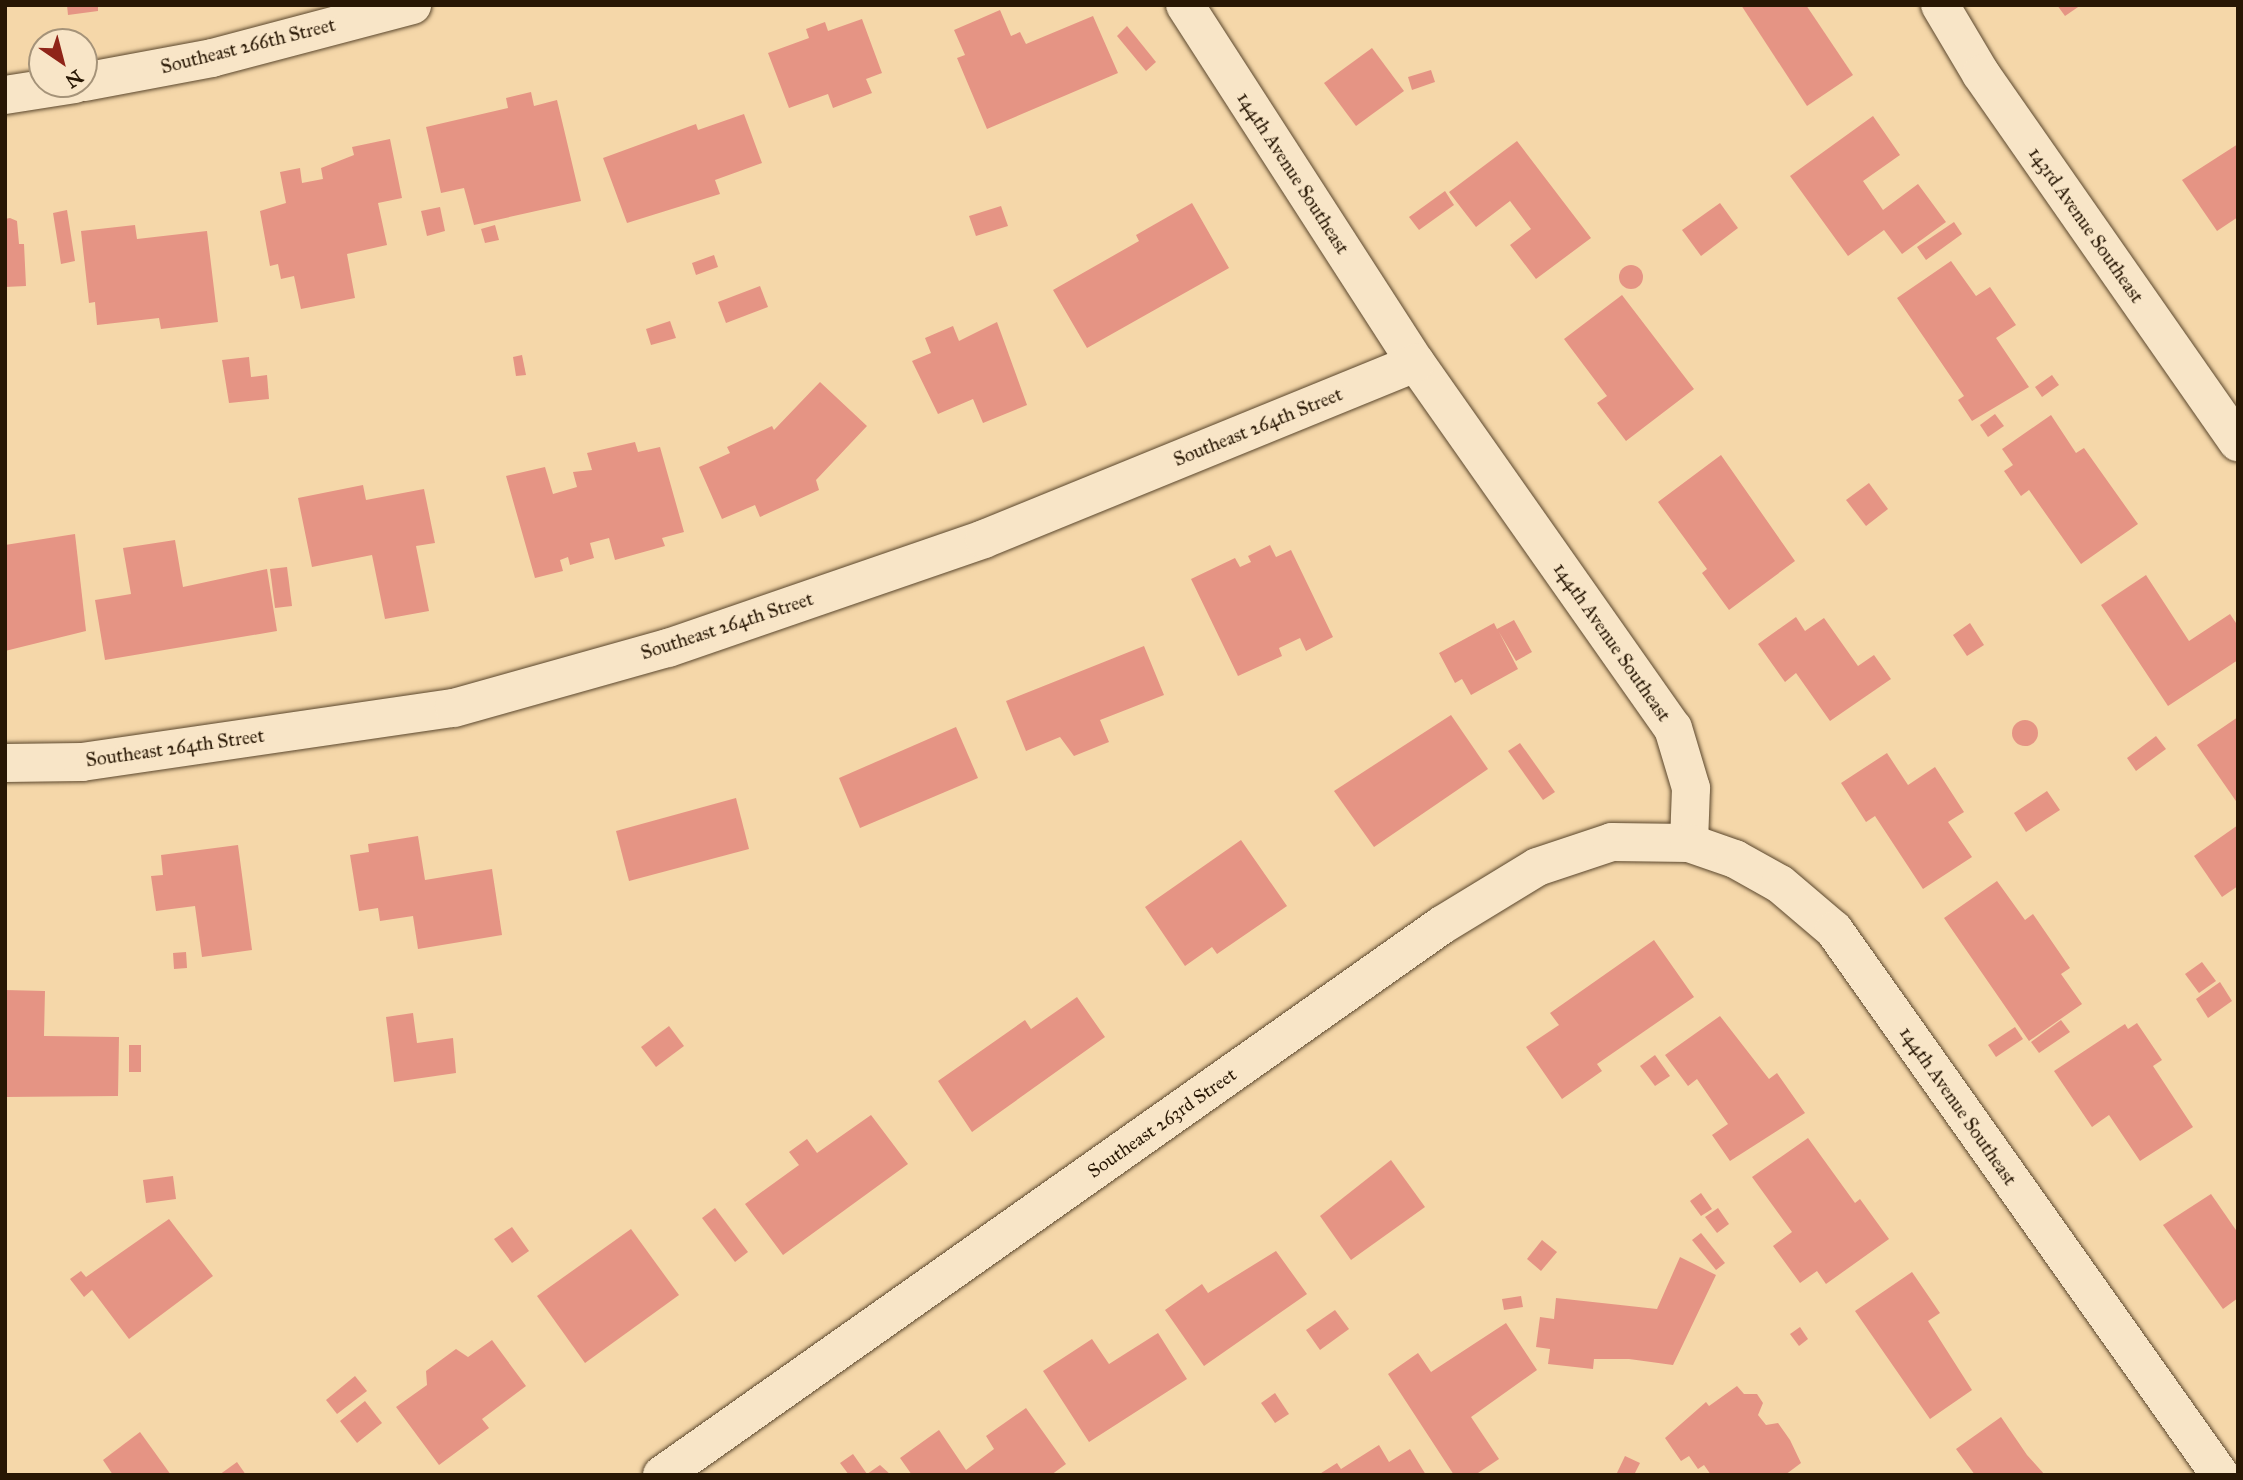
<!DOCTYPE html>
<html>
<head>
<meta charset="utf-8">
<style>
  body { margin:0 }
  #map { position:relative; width:2243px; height:1480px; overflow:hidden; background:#f5d7a9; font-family:"IM FELL Great Primer",serif }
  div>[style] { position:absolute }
  .building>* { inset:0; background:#e59484 }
  .round { border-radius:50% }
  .roads { filter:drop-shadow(0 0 2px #5b472d) drop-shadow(0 0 2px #5b472d) }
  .street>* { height:38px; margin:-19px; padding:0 19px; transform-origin:19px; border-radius:19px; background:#f8e5c7 }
  .secondary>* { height:38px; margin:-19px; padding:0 19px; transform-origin:19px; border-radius:19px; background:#f8e5c7 }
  span { translate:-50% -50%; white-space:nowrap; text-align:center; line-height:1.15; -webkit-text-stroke:6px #f8e5c7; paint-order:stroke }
  .street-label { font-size:19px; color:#281704 }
  .frame { position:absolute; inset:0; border:7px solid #281704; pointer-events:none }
  .north { position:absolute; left:28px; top:28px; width:70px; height:70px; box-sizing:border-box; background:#f8e5c7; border:2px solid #a59379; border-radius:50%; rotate:145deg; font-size:19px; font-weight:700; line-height:28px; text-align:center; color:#281704 }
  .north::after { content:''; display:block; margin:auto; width:24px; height:32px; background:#8f2418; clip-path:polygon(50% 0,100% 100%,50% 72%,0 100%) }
</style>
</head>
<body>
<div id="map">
  <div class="building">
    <i style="clip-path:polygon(67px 5px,98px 5px,98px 11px,68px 15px)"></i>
    <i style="clip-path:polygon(1741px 5px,1806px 5px,1853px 75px,1807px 106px)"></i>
    <i style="clip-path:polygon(2057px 5px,2081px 5px,2065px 16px)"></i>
    <i style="clip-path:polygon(1000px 10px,1011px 36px,1020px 32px,1026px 44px,1093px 16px,1118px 73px,987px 129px,957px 58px,965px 55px,954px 30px)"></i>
    <i style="clip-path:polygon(862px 19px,882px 73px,866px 79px,872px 93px,833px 108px,828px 94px,789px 108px,768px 53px,809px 38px,806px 29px,825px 22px,828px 31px)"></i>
    <i style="clip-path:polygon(1127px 26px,1156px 62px,1146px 71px,1117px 36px)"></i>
    <i style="clip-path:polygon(1372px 48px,1404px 91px,1356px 126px,1324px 83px)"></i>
    <i style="clip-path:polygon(1431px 70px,1435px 82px,1412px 90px,1408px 77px)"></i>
    <i style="clip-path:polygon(531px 92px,534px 106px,557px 100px,581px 201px,474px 225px,464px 188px,441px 193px,426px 127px,508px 108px,506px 98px)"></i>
    <i style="clip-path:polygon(744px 114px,762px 163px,715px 180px,720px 194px,627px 223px,603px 158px,696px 124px,698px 130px)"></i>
    <i style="clip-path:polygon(1873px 116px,1900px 155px,1863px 181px,1883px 210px,1918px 184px,1946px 222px,1902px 254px,1884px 230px,1848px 256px,1790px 176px)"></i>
    <i style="clip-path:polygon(390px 139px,402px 198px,378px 203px,387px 245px,347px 254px,355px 298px,301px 309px,294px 276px,281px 279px,278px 264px,270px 266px,260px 211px,286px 203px,280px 172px,300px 168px,302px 183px,323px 179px,321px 168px,354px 155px,352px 147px)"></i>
    <i style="clip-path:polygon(1517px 141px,1591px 238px,1536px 279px,1510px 245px,1531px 229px,1510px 201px,1476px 227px,1449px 192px)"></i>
    <i style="clip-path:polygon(2238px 144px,2238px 217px,2217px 231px,2182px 180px)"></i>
    <i style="clip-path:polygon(1445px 191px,1454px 205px,1419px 230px,1409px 217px)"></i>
    <i style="clip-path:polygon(1192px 203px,1229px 268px,1087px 348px,1053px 290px,1139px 241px,1136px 235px)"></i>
    <i style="clip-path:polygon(1720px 203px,1738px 228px,1701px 256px,1682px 230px)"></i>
    <i style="clip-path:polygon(1001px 206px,1008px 226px,976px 236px,969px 216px)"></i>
    <i style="clip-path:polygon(440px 207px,445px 231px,427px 236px,421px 211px)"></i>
    <i style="clip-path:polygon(67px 210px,75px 261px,61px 264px,53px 213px)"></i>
    <i style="clip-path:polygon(10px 218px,17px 221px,19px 244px,24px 244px,26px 286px,5px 287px,5px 219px)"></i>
    <i style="clip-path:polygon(1954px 222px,1962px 234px,1926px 260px,1917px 247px)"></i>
    <i style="clip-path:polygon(135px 225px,137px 239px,207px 231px,218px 322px,161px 329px,159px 318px,97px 325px,95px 302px,89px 303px,81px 231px)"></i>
    <i style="clip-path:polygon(495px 225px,499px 240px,485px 243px,481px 229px)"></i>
    <i style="clip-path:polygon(714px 255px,718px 267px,696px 275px,692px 263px)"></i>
    <i style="clip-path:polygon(1951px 261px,1976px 296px,1990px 287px,2016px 325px,1996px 338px,2029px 387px,1972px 421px,1958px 400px,1964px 396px,1897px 298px)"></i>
    <i class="round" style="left:1619px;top:265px;width:24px;height:24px"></i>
    <i style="clip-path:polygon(760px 286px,768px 307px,726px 323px,718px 302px)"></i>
    <i style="clip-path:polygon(1622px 295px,1694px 389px,1626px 441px,1597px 403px,1607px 396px,1564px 339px)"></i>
    <i style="clip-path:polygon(670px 321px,676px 338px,651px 345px,646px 329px)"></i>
    <i style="clip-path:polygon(997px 322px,1027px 405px,983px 423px,973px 399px,938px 414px,912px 361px,931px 353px,925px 338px,953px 326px,959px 341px)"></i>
    <i style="clip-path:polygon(522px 355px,526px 375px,516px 376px,513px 357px)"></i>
    <i style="clip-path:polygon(249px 357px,251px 377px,267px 375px,269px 399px,229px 403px,222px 360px)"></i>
    <i style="clip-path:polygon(2052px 375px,2059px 385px,2042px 397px,2035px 387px)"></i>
    <i style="clip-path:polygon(820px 382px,867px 426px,816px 480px,819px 490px,760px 517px,755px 505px,722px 519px,699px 467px,730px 453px,727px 447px,772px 426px,774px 430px)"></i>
    <i style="clip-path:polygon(1995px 414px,2004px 426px,1988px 437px,1980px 425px)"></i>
    <i style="clip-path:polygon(2051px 415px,2076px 453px,2084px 448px,2138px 524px,2081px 564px,2029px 490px,2021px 496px,2004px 471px,2013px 465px,2002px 449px)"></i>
    <i style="clip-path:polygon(635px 442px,638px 452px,660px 447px,684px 532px,662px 538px,665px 546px,615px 560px,609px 538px,590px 543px,594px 558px,570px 565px,568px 557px,560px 560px,563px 571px,535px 578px,506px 476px,545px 467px,553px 494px,577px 487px,573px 472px,592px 470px,587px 453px)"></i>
    <i style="clip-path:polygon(1721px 455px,1795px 561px,1729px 610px,1702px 573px,1707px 569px,1658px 502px)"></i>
    <i style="clip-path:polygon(1869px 483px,1888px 509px,1866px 526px,1846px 500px)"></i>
    <i style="clip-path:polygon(363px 485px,366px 500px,424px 489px,435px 543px,416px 546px,429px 611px,385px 619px,372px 555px,312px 567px,298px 498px)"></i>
    <i style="clip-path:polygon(75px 534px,86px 631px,5px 651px,5px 545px)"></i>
    <i style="clip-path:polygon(175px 540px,183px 587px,267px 569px,277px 631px,105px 660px,95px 600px,131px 594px,123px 548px)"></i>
    <i style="clip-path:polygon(1270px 545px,1276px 557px,1291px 550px,1333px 637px,1306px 651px,1300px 638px,1279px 648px,1282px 656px,1238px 676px,1191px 579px,1235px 558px,1240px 567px,1251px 562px,1248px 556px)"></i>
    <i style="clip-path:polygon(287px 567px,292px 606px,275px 608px,270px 569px)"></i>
    <i style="clip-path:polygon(2146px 575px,2189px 641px,2230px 614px,2238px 626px,2238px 660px,2168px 706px,2101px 605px)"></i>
    <i style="clip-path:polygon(1796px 617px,1805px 631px,1824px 618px,1858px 666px,1874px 655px,1891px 679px,1830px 721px,1796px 673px,1785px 682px,1758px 644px)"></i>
    <i style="clip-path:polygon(1514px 620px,1532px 652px,1516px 661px,1499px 632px,1518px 669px,1471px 695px,1462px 679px,1455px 683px,1439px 653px,1494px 623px,1497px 629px)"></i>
    <i style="clip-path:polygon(1970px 623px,1984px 645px,1967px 656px,1953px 635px)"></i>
    <i style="clip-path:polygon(1144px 646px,1164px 695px,1100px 720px,1109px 742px,1074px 756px,1060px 737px,1026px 751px,1006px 701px)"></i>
    <i style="clip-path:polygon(1451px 715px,1488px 769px,1374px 847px,1334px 791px)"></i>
    <i style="clip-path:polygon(2238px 717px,2238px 804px,2197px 745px)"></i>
    <i class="round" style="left:2012px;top:720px;width:26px;height:26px"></i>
    <i style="clip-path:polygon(956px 727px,978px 778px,860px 828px,839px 778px)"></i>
    <i style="clip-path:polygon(2156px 736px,2166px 749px,2136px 771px,2127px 758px)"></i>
    <i style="clip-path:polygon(1520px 743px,1555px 792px,1543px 800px,1508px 751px)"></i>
    <i style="clip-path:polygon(1887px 753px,1908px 785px,1935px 767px,1964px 812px,1948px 822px,1972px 857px,1923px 889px,1875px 816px,1866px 822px,1841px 783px)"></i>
    <i style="clip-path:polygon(2047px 791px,2060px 810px,2026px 832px,2014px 813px)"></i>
    <i style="clip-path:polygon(736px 798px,749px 849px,629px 881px,616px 831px)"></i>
    <i style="clip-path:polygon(2238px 825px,2238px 886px,2222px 897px,2194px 856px)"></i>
    <i style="clip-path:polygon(418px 836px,425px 880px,492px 869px,502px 935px,418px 949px,413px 916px,380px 921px,378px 908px,359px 911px,350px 855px,369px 852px,368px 844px)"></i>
    <i style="clip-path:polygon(1241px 840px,1287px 906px,1217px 954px,1212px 947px,1185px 966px,1145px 907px)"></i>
    <i style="clip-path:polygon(238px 845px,252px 950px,202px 957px,195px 906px,156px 911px,151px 876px,163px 875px,161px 855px)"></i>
    <i style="clip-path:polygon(1997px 881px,2025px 920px,2033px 914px,2070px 968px,2061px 974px,2082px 1004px,2029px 1041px,1944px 918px)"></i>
    <i style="clip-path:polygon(1654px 940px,1694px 997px,1597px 1064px,1602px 1071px,1562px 1099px,1526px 1047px,1559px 1025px,1550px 1013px)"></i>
    <i style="clip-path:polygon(186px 952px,187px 968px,174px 969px,173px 953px)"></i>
    <i style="clip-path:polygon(2202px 962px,2216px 981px,2199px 993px,2185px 974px)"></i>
    <i style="clip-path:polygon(2220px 982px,2232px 1001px,2208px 1018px,2196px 999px)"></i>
    <i style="clip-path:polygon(5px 990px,45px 991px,44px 1036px,119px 1037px,118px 1096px,5px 1097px)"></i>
    <i style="clip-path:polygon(1077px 997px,1105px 1037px,972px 1132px,938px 1081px,1025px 1020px,1031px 1029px)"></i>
    <i style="clip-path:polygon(413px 1013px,417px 1043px,453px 1038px,456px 1073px,394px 1082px,386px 1017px)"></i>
    <i style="clip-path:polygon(1720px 1016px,1769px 1079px,1777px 1073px,1805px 1113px,1730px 1161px,1712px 1135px,1728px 1124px,1697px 1079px,1688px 1086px,1665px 1055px)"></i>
    <i style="clip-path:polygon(2061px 1020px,2070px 1032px,2039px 1053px,2031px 1042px)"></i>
    <i style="clip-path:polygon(2137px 1023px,2162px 1060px,2153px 1066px,2193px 1127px,2140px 1161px,2109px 1115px,2092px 1127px,2054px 1071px,2125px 1024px,2128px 1029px)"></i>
    <i style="clip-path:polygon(669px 1026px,684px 1046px,656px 1067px,641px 1047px)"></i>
    <i style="clip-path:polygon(2015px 1027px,2023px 1039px,1996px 1057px,1988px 1045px)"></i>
    <i style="clip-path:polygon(129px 1045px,141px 1045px,141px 1072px,129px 1072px)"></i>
    <i style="clip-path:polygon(1655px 1055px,1670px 1076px,1655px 1086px,1640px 1066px)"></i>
    <i style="clip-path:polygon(871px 1115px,908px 1164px,783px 1255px,745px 1204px,799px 1165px,789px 1152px,807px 1139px,817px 1153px)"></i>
    <i style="clip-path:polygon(1808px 1138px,1855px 1203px,1860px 1199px,1889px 1239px,1826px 1284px,1817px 1271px,1800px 1283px,1773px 1246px,1792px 1232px,1752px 1177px)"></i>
    <i style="clip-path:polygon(1391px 1160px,1425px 1207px,1351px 1260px,1320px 1216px)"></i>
    <i style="clip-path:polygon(173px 1176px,176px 1199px,146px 1203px,143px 1180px)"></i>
    <i style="clip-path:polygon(1701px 1193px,1712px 1209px,1701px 1216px,1690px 1201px)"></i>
    <i style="clip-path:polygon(2211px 1194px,2238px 1233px,2238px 1298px,2223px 1309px,2163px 1225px)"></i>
    <i style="clip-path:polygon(715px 1208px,748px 1252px,735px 1262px,702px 1218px)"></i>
    <i style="clip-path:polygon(1718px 1208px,1729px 1224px,1717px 1233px,1705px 1217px)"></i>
    <i style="clip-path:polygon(169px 1219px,213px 1276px,129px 1339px,92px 1290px,84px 1297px,70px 1279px,81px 1271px,86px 1277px)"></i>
    <i style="clip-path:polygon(512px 1227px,529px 1251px,512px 1263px,494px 1239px)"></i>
    <i style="clip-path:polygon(631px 1229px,679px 1295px,585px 1363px,537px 1296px)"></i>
    <i style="clip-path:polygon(1701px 1233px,1725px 1263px,1716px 1270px,1692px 1240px)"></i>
    <i style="clip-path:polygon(1542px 1240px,1557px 1252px,1541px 1271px,1527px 1259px)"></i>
    <i style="clip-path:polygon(1276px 1251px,1307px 1294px,1204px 1366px,1165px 1310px,1202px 1284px,1208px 1293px)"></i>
    <i style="clip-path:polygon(1680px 1257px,1716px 1275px,1673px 1365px,1629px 1359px,1594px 1359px,1593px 1369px,1548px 1364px,1550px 1349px,1536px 1347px,1540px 1317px,1554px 1319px,1556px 1298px,1657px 1309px)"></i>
    <i style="clip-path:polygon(1912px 1272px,1940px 1313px,1928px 1321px,1972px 1390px,1930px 1419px,1855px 1311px)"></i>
    <i style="clip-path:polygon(1521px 1296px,1523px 1307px,1504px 1310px,1502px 1299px)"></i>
    <i style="clip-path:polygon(1335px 1310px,1349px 1329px,1320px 1350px,1306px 1330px)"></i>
    <i style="clip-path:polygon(1506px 1323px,1537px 1370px,1471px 1417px,1499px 1459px,1475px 1475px,1454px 1475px,1388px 1374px,1418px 1353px,1431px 1372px)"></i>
    <i style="clip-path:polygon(1800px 1327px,1808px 1339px,1799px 1346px,1790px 1334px)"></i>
    <i style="clip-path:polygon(1158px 1333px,1187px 1379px,1089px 1442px,1043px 1371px,1092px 1339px,1109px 1364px)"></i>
    <i style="clip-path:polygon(492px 1340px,526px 1386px,482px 1419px,489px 1428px,439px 1465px,396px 1407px,427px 1385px,426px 1371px,456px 1349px,468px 1357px)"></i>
    <i style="clip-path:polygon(355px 1376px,367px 1391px,337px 1414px,326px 1400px)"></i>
    <i style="clip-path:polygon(1737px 1386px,1744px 1394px,1757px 1394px,1763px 1403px,1758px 1415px,1766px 1425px,1778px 1423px,1790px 1440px,1801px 1463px,1785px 1475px,1711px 1475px,1704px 1465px,1698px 1469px,1689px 1456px,1681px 1461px,1665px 1438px,1706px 1402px,1709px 1406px)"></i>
    <i style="clip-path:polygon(1275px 1393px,1289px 1414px,1275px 1423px,1261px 1403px)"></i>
    <i style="clip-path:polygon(365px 1401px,382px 1423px,357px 1443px,340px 1421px)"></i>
    <i style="clip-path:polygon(1026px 1408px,1066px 1464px,1051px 1475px,912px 1475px,900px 1458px,939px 1430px,966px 1470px,994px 1449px,986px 1436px)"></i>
    <i style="clip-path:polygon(2001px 1417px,2027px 1455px,2045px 1475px,1975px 1475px,1956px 1449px)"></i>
    <i style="clip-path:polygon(140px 1432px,171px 1475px,113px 1475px,103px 1460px)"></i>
    <i style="clip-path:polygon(1379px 1445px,1389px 1462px,1410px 1449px,1426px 1475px,1318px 1475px,1337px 1463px,1341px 1469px)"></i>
    <i style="clip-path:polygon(853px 1454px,867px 1474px,880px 1465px,891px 1475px,849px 1475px,840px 1463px)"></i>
    <i style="clip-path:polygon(1625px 1456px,1640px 1463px,1634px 1475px,1616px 1475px)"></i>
    <i style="clip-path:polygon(237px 1462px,246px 1475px,219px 1475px)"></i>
  </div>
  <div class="roads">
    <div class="street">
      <i style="left:1185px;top:5px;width:426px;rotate:57.2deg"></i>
      <i style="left:1416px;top:363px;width:446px;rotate:54.9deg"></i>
      <i style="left:1673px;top:728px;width:63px;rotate:73.3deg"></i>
      <i style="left:1691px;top:788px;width:55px;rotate:92.1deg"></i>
      <i style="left:1940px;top:5px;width:80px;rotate:59.3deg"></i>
      <i style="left:1981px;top:74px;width:449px;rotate:55.1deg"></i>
      <i style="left:84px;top:82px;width:130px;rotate:-10.6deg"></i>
      <i style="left:212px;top:58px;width:207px;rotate:-14.8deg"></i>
      <i style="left:5px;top:95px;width:71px;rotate:-8.9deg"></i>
      <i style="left:5px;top:763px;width:77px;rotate:-0.7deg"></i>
      <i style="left:82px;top:762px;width:376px;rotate:-8.3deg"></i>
      <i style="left:454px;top:708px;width:222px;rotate:-15.7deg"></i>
      <i style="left:668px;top:648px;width:334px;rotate:-19deg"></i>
      <i style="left:984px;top:539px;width:466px;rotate:-22.2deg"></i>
    </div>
    <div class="secondary">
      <i style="left:662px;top:1475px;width:954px;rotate:-35.19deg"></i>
      <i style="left:1442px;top:925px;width:111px;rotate:-31.4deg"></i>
      <i style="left:1537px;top:867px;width:79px;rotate:-18.4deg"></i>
      <i style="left:1612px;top:842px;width:77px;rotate:0.7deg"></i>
      <i style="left:1689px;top:843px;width:49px;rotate:19.2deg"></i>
      <i style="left:1735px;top:859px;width:51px;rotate:29.1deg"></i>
      <i style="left:1780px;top:884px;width:71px;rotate:40.4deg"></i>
      <i style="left:1834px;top:930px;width:668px;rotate:54.69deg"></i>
    </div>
  </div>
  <div class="street-label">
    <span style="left:248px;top:46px;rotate:-14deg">Southeast 266th Street</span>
    <span style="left:1293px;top:173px;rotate:57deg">144th Avenue Southeast</span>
    <span style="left:2086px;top:225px;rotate:55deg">143rd Avenue Southeast</span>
    <span style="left:1258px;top:427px;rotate:-22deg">Southeast 264th Street</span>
    <span style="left:727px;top:626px;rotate:-18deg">Southeast 264th Street</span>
    <span style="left:1612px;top:642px;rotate:55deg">144th Avenue Southeast</span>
    <span style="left:175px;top:748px;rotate:-8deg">Southeast 264th Street</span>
    <span style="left:1958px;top:1106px;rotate:55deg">144th Avenue Southeast</span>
    <span style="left:1162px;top:1123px;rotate:-35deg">Southeast 263rd Street</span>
  </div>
  <div class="frame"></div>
  <div class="north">N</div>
</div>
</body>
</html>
